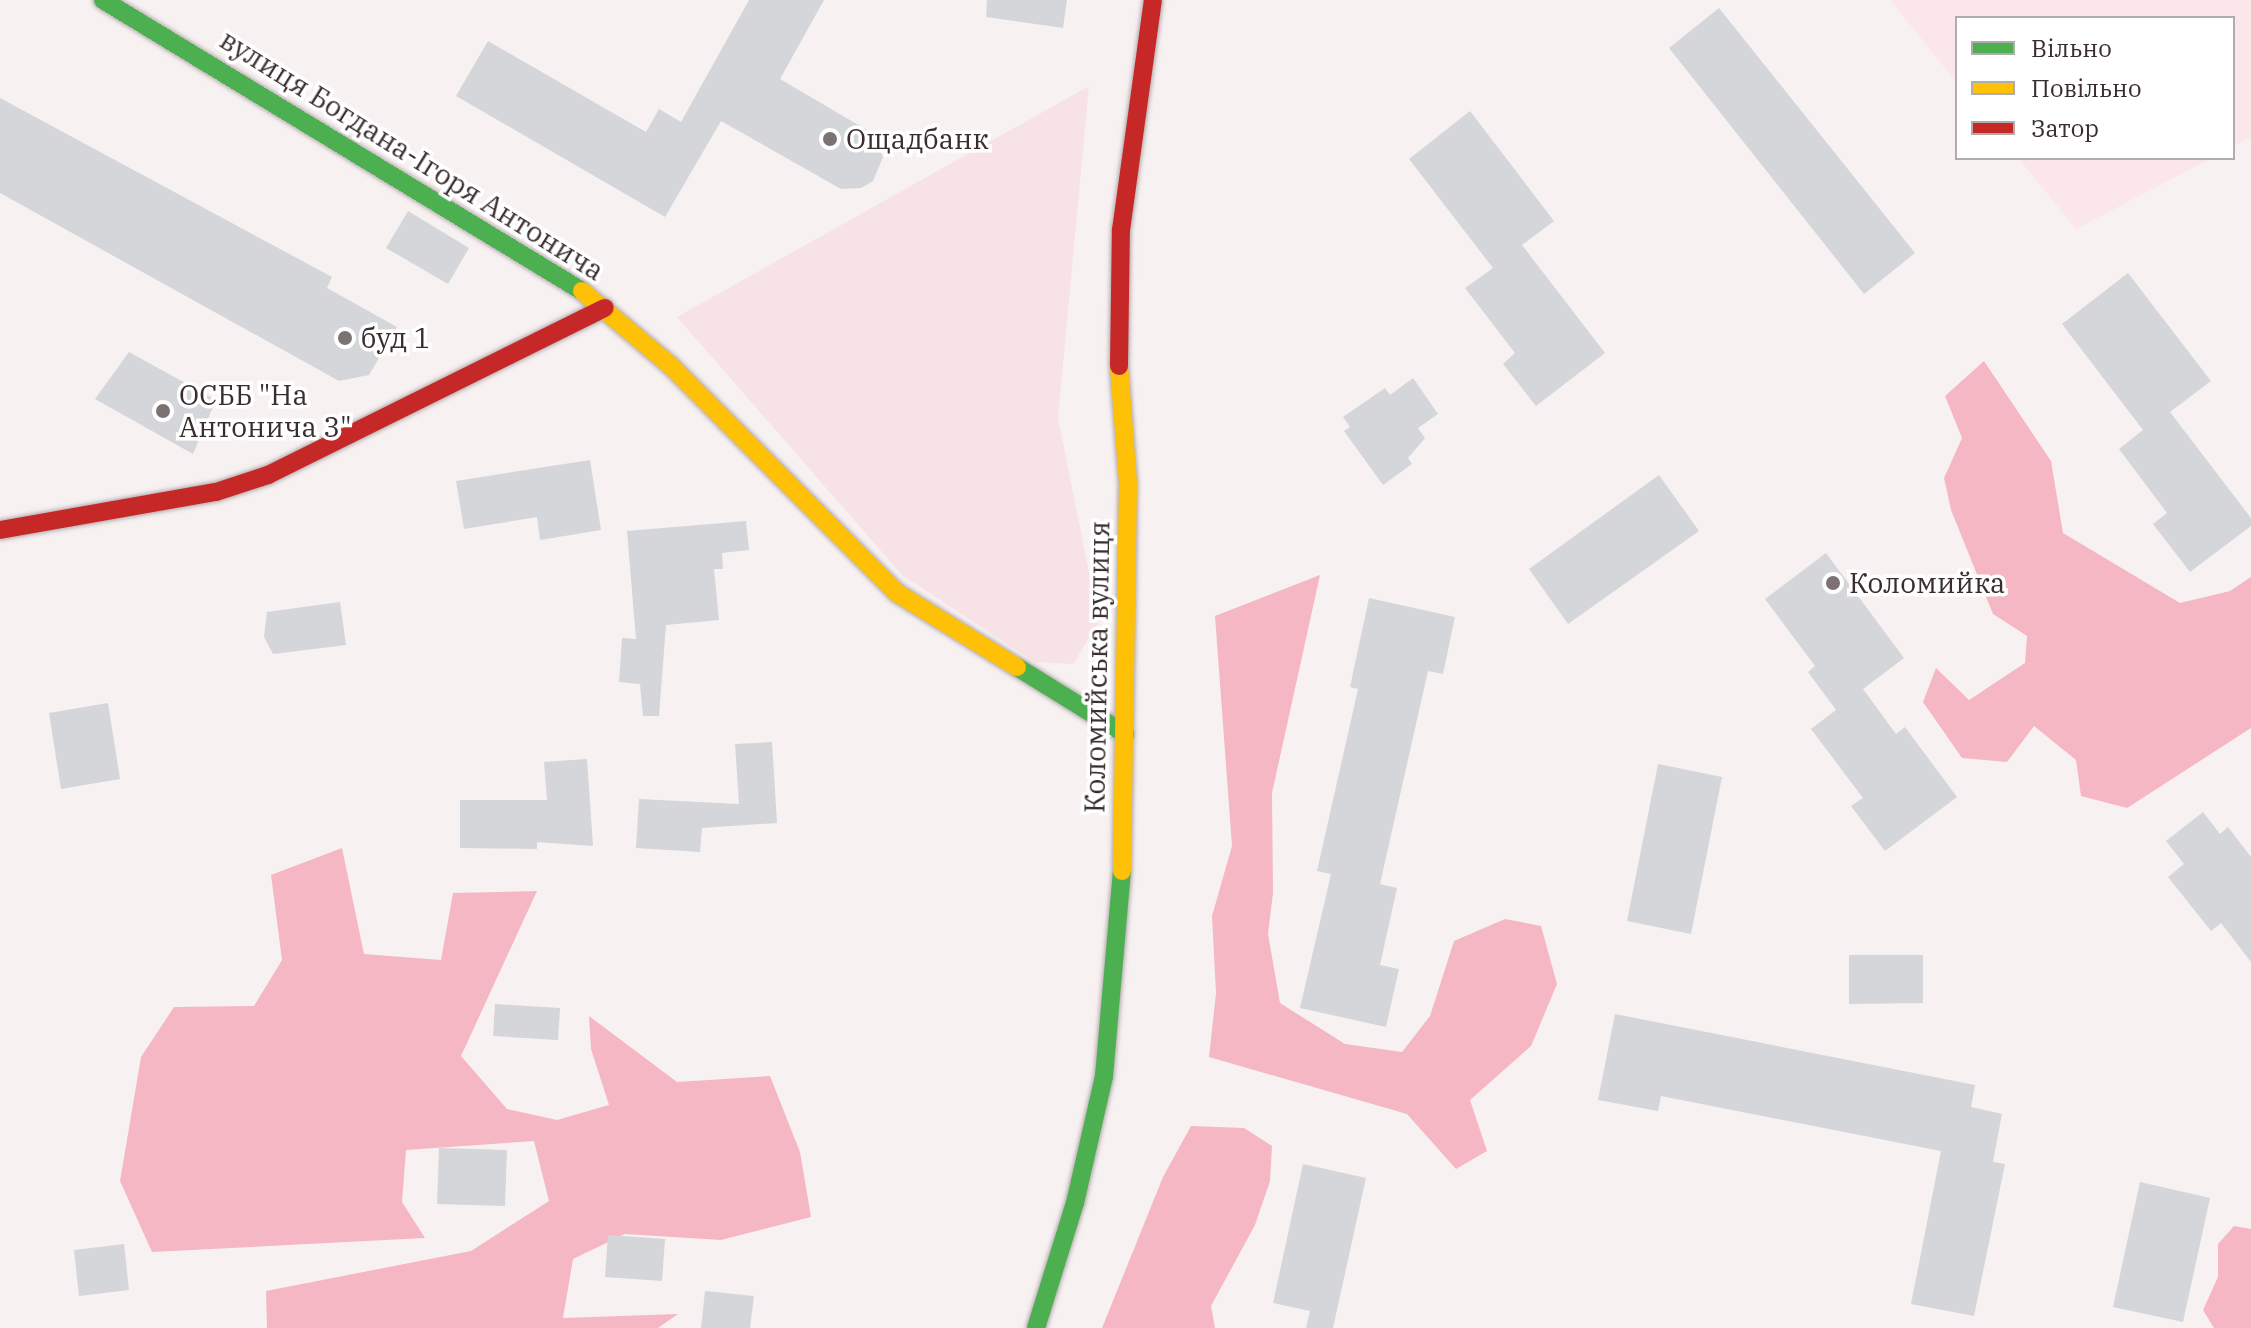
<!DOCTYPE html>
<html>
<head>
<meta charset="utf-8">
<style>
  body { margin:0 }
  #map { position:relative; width:2251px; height:1328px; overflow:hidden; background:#f8f1f2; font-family:"IBM Plex Serif",serif }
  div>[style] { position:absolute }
  .built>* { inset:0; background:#fbe7e9 }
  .green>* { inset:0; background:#f7e2e5 }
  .forest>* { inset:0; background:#f4b7c3 }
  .building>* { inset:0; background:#d4d6d9 }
  .roads { filter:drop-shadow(0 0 2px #b4acad) drop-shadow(0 0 2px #b4acad) }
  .fast>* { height:18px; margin:-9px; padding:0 9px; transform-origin:9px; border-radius:9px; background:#4caf50 }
  .slow>* { height:18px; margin:-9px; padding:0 9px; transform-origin:9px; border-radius:9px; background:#ffc107 }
  .jam>* { height:18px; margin:-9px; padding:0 9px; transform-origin:9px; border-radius:9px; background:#c62828 }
  .dots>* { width:22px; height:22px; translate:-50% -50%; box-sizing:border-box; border:4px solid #fff; border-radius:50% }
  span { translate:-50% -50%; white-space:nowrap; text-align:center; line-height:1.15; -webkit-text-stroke:7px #fff; paint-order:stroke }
  .poi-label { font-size:28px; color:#392d2f }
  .left { translate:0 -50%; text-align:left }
  .street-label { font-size:28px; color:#392d2f }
  .legend { position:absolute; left:1955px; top:16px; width:280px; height:144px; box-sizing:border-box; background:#fff; border:2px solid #b0abac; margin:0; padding:10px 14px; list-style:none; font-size:24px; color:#392d2f }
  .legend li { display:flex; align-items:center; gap:16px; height:40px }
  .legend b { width:40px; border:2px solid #b0abac }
</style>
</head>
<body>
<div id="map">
  <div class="built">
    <i style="clip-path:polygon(1890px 0,2251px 0,2251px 137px,2233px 147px,2233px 18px,1957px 18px,1957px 83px)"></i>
    <i style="clip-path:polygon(2018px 158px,2212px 158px,2076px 229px)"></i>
  </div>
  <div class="green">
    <i style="clip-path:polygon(1089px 86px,1058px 418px,1099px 622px,1073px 664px,1035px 662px,902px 575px,677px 317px)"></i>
  </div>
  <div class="forest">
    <i style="clip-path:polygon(1984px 361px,2051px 461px,2063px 533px,2180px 603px,2230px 591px,2251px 577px,2251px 728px,2127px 808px,2081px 796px,2076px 760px,2034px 726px,2007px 762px,1962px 758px,1923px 702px,1936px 668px,1969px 700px,2025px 663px,2027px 636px,1993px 614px,1951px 510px,1944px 478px,1962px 438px,1945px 396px)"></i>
    <i style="clip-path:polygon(1320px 575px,1272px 793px,1273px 893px,1268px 934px,1280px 1003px,1345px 1044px,1402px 1052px,1430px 1016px,1454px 941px,1505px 919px,1541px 926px,1557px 984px,1531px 1046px,1470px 1100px,1487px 1151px,1456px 1169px,1407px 1114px,1209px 1057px,1216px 993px,1212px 916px,1232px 846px,1215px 616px)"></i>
    <i style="clip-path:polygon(342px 848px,364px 954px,441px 960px,453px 893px,537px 891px,461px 1056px,507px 1109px,557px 1120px,609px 1105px,591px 1049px,589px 1016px,677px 1082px,770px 1076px,800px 1152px,811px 1217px,721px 1240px,625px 1234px,573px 1259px,563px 1318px,678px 1314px,658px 1328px,267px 1328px,266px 1291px,471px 1251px,549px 1201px,534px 1141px,406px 1150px,402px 1202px,425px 1238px,152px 1252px,120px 1181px,141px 1057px,174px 1007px,254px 1006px,282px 960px,271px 875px)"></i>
    <i style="clip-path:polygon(1191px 1126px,1244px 1128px,1272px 1146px,1270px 1181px,1255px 1225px,1211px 1306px,1215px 1328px,1102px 1328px,1163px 1177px)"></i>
    <i style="clip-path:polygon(2234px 1226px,2251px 1229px,2251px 1328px,2214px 1328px,2203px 1310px,2218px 1277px,2218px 1244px)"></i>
  </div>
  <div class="building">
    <i style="clip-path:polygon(749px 0,824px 0,780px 79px,872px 133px,883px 157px,873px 181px,861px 188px,841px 189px,721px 121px,665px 217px,456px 96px,488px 41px,646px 132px,659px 109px,681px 122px)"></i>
    <i style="clip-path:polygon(987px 0,1067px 0,1063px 28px,986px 17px)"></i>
    <i style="clip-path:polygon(1719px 8px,1915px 253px,1864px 294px,1669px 48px)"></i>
    <i style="clip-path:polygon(0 98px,332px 277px,327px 288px,397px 327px,369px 375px,339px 381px,0 193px)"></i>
    <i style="clip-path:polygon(1470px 111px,1554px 221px,1522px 245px,1605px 353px,1536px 406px,1503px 364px,1515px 353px,1465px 288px,1493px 268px,1409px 159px)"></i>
    <i style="clip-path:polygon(408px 211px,469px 248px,448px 284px,386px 248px)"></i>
    <i style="clip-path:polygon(2128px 273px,2211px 381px,2170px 412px,2251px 518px,2251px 526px,2190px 572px,2153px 524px,2167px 513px,2119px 449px,2143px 430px,2062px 324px)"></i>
    <i style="clip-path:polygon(129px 352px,216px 400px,193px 454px,95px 399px)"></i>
    <i style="clip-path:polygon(1413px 378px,1438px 414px,1418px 428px,1425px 438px,1408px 458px,1412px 464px,1383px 485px,1344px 431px,1350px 427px,1343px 417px,1385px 388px,1390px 395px)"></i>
    <i style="clip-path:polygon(590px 460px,601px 530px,540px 540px,537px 517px,464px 529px,456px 481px)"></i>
    <i style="clip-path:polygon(1659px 475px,1699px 531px,1568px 624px,1529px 569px)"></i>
    <i style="clip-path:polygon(746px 521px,749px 550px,722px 553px,723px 569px,714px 569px,719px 620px,666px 625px,659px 716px,643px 716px,640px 684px,619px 682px,622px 638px,636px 639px,627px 531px)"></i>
    <i style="clip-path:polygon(1826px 553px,1904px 658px,1863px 689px,1896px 734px,1905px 727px,1957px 797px,1885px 851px,1851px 806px,1863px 798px,1811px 729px,1836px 710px,1808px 672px,1815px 666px,1765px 599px)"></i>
    <i style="clip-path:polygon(1369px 598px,1455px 617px,1443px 674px,1428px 671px,1380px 884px,1397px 888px,1380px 965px,1399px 969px,1386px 1027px,1300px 1008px,1331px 874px,1317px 871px,1358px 689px,1350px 687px)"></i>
    <i style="clip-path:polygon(340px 602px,346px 645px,273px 654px,264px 637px,267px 612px)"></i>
    <i style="clip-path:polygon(108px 703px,120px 779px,61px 789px,49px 713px)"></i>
    <i style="clip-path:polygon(772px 742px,777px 823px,702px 828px,700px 852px,636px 848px,639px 799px,739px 804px,735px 744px)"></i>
    <i style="clip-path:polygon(587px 759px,593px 846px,537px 842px,537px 849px,460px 848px,460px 800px,547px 800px,544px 762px)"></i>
    <i style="clip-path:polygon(1658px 764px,1722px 777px,1691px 934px,1627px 921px)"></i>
    <i style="clip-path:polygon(2203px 812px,2220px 834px,2228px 827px,2251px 857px,2251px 962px,2221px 923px,2211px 931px,2168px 877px,2184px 864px,2166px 841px)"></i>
    <i style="clip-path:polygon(1849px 955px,1923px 955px,1923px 1003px,1849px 1004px)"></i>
    <i style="clip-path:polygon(495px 1004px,560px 1008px,558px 1040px,493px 1036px)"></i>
    <i style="clip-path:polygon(1615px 1014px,1975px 1085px,1971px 1107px,2002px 1114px,1993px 1162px,2005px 1164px,1974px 1316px,1911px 1304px,1941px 1151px,1661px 1096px,1658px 1111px,1598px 1100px)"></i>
    <i style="clip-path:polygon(439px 1148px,507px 1150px,505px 1206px,437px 1204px)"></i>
    <i style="clip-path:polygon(1303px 1164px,1366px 1178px,1333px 1328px,1306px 1328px,1310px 1311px,1273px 1303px)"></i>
    <i style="clip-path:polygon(2140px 1182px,2210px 1198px,2183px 1322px,2113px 1307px)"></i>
    <i style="clip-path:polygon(608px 1235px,665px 1239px,662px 1281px,605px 1277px)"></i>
    <i style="clip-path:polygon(124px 1244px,129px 1290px,79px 1296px,74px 1250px)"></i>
    <i style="clip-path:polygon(705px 1291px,754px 1296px,750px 1328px,701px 1328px)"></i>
  </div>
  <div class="roads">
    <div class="fast">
      <i style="left:103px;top:0;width:560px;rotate:31.28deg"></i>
      <i style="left:1017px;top:667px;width:127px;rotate:31.8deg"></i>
      <i style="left:1036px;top:1328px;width:131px;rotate:-72.7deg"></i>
      <i style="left:1075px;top:1203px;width:130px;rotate:-77.1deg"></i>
      <i style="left:1104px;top:1076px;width:206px;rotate:-85deg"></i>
    </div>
    <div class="slow">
      <i style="left:582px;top:291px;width:116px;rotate:40.1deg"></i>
      <i style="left:671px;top:366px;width:320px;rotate:45.1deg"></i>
      <i style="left:897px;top:593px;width:141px;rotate:31.7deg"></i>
      <i style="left:1119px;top:366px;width:118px;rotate:85.6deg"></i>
      <i style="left:1128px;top:484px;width:387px;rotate:90.9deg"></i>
    </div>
    <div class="jam">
      <i style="left:1119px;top:366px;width:136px;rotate:-89.2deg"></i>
      <i style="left:1121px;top:230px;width:232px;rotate:-82.1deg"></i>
      <i style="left:0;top:530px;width:219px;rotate:-10deg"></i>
      <i style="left:216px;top:492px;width:55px;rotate:-18.1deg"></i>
      <i style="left:268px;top:475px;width:376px;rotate:-26.4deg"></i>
    </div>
  </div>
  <div class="dots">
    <i style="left:830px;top:139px;background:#7c7273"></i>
    <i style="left:345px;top:338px;background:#7c7273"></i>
    <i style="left:163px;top:411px;background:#7c7273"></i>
    <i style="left:1833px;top:583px;background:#7c7273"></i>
  </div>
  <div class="poi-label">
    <span class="left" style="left:846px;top:139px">Ощадбанк</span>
    <span class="left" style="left:361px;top:338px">буд 1</span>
    <span class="left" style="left:179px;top:411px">ОСББ "На<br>Антонича 3"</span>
    <span class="left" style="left:1849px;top:583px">Коломийка</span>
  </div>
  <div class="street-label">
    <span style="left:412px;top:155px;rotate:32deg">вулиця Богдана-Ігоря Антонича</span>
    <span style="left:1097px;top:667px;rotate:-89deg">Коломийська вулиця</span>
  </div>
  <ul class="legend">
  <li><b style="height:10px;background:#4caf50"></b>Вільно</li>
  <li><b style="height:10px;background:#ffc107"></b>Повільно</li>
  <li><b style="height:10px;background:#c62828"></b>Затор</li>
  </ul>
</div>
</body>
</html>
